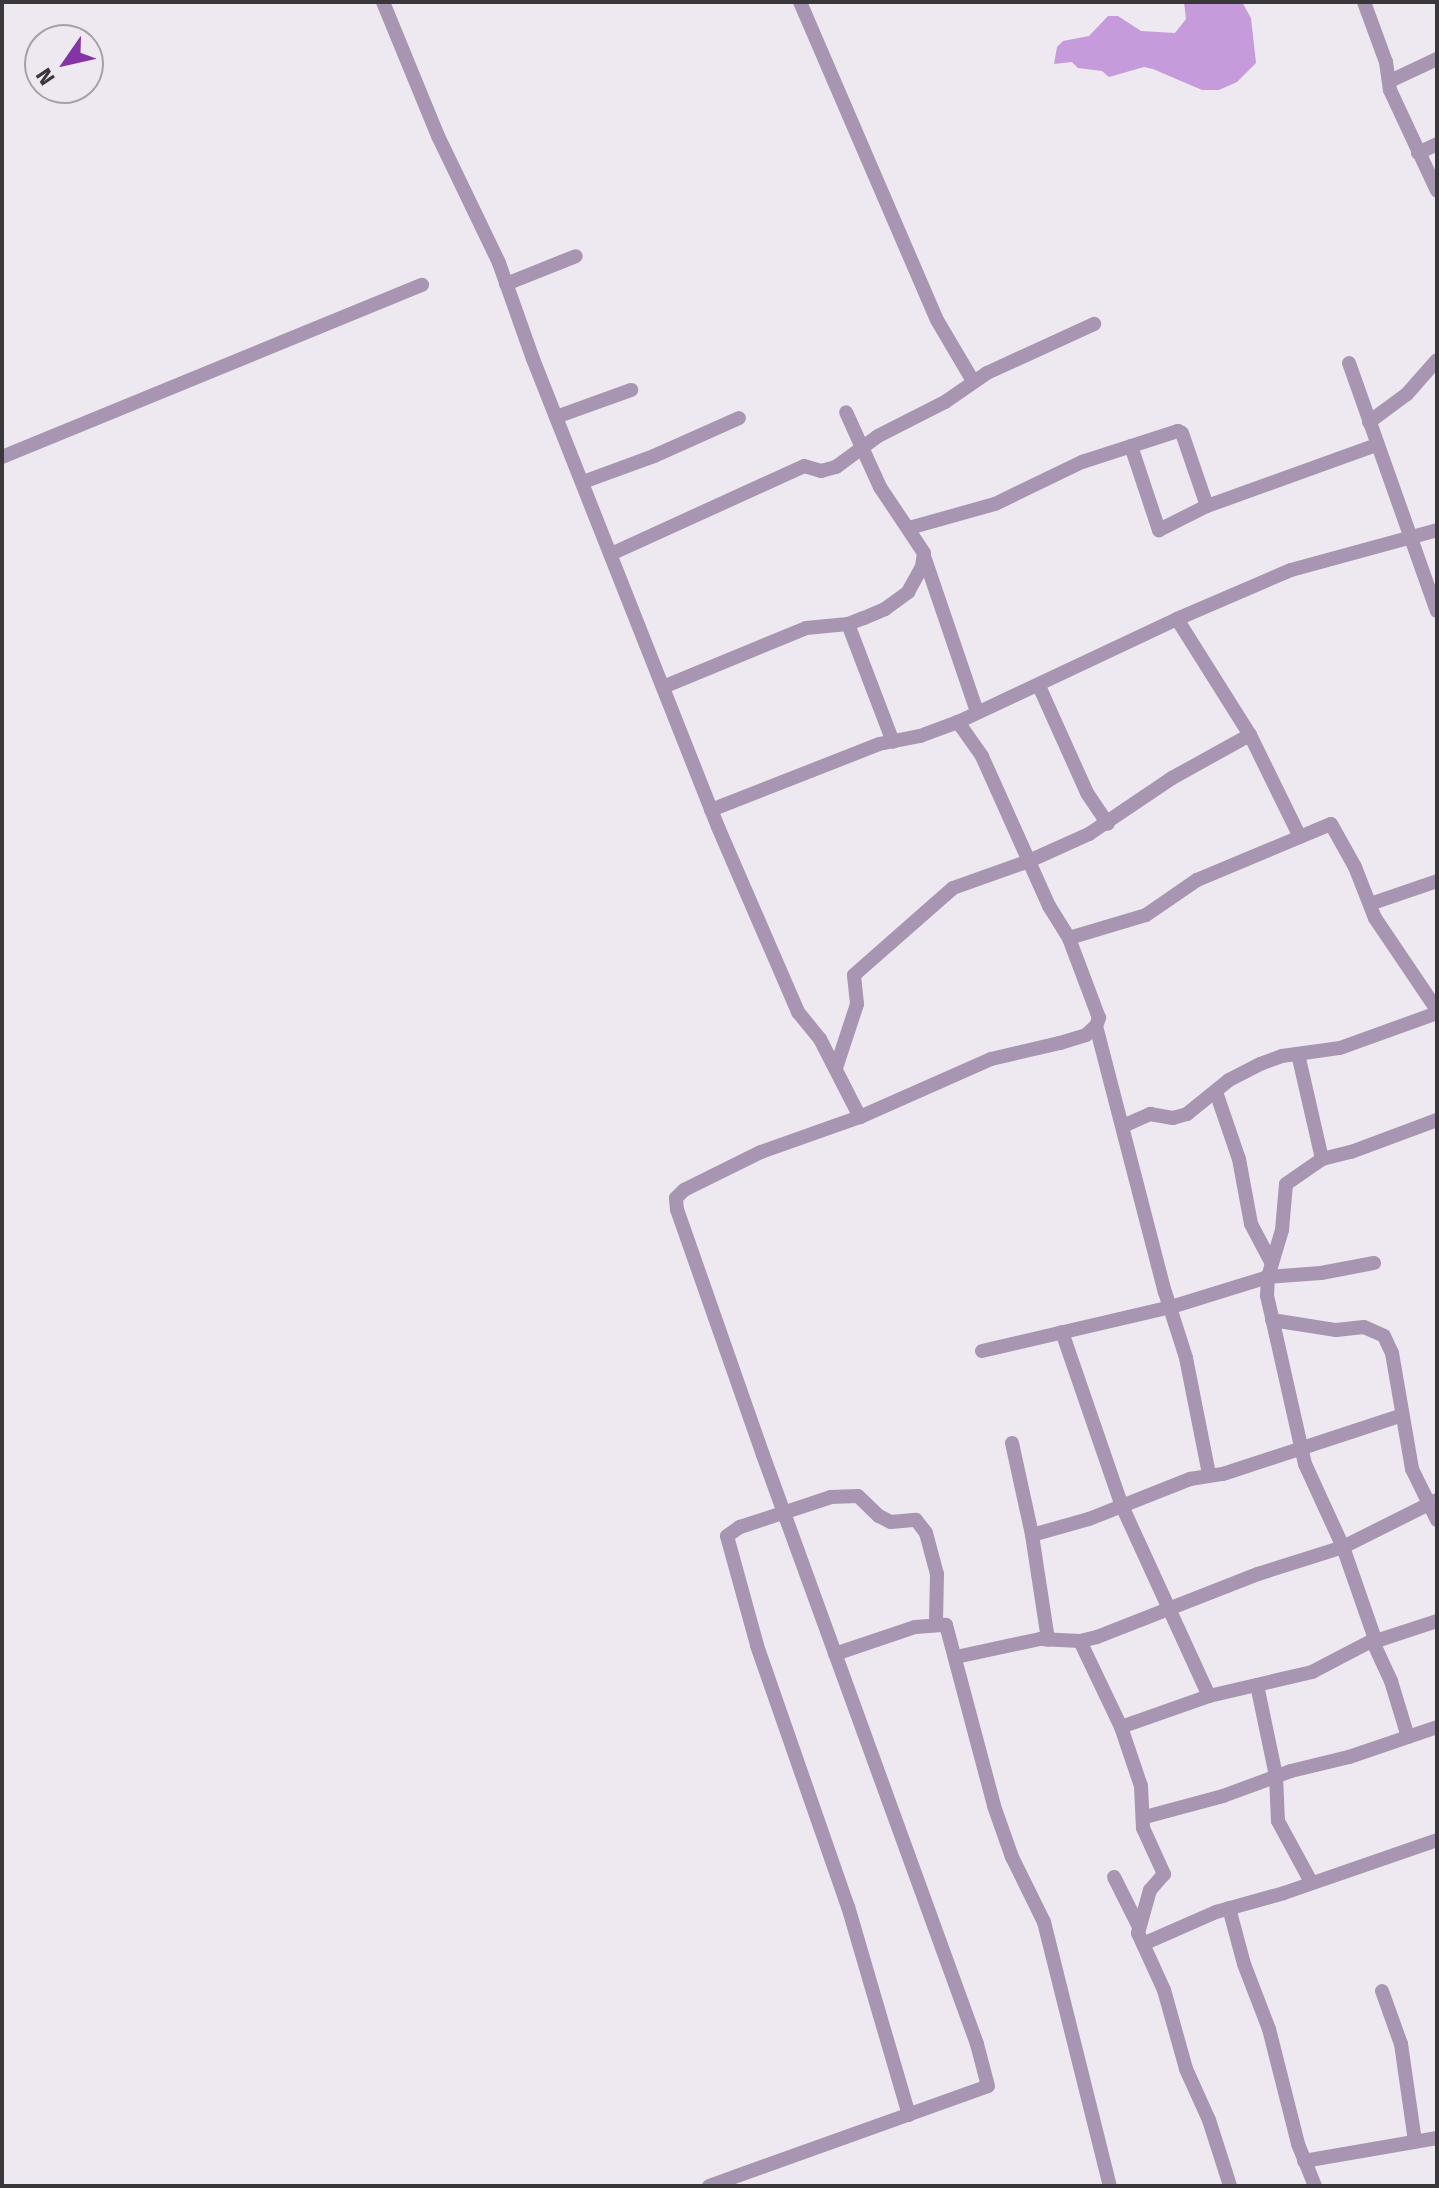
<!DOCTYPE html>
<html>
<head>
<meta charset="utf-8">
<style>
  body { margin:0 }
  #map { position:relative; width:1439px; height:2188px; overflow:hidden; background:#eee8f1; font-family:"Fira Sans",sans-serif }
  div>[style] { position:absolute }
  .water>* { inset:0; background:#c69bdb }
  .street>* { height:14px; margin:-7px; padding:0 7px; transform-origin:7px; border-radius:7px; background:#a895b1 }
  span { translate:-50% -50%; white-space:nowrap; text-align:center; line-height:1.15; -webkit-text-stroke:6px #eee8f1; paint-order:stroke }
  .frame { position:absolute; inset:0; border:4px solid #3a373b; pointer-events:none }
  .north { position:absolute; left:24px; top:24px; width:80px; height:80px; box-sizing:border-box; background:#eee8f1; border:2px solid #a6a1a8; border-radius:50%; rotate:236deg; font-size:22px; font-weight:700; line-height:32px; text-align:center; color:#3a373b }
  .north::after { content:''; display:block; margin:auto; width:28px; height:36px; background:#8434a4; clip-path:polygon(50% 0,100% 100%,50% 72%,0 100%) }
</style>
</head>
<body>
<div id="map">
  <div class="water">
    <i style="clip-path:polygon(1184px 2px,1242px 2px,1251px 18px,1256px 63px,1237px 82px,1219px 90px,1202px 90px,1153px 69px,1144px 67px,1109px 77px,1102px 71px,1078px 68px,1072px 62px,1054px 64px,1057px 47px,1063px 41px,1089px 36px,1108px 16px,1118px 16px,1141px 31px,1175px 33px,1186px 19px)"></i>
  </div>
  <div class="street">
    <i style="left:383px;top:2px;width:145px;rotate:67.7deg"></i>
    <i style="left:438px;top:136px;width:141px;rotate:64.3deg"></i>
    <i style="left:499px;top:263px;width:102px;rotate:70.5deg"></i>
    <i style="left:533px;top:359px;width:503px;rotate:68.43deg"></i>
    <i style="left:718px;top:827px;width:202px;rotate:66.6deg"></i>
    <i style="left:798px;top:1012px;width:35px;rotate:51deg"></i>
    <i style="left:820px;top:1039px;width:88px;rotate:62.9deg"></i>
    <i style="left:800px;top:2px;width:346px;rotate:66.7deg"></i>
    <i style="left:937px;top:320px;width:71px;rotate:59.5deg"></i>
    <i style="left:1364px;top:2px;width:64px;rotate:69.9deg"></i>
    <i style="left:1386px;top:62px;width:28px;rotate:82deg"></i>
    <i style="left:1390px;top:90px;width:111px;rotate:65deg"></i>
    <i style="left:1390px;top:81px;width:52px;rotate:-25.1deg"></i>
    <i style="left:1418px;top:153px;width:21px;rotate:-25deg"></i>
    <i style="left:506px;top:284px;width:75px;rotate:-21.8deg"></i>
    <i style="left:1349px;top:363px;width:263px;rotate:70.5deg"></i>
    <i style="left:556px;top:417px;width:80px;rotate:-19.8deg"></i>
    <i style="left:1369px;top:422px;width:47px;rotate:-36.4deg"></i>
    <i style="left:1407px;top:394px;width:45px;rotate:-48.6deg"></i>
    <i style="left:1131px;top:446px;width:89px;rotate:71.6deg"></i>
    <i style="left:1159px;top:530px;width:54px;rotate:-26.6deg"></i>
    <i style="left:1207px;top:506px;width:180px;rotate:-19.8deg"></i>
    <i style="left:2px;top:457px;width:454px;rotate:-22.3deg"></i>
    <i style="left:583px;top:482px;width:76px;rotate:-20.1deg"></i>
    <i style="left:654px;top:456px;width:93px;rotate:-24.1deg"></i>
    <i style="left:909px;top:528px;width:89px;rotate:-15.6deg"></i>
    <i style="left:995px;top:504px;width:97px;rotate:-25.8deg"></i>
    <i style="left:1082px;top:462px;width:101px;rotate:-17.9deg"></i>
    <i style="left:1178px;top:431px;width:4px;rotate:27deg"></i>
    <i style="left:1182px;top:433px;width:77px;rotate:71.1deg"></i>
    <i style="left:611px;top:554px;width:212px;rotate:-24.5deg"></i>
    <i style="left:804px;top:466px;width:18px;rotate:16deg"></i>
    <i style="left:821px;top:471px;width:16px;rotate:-15deg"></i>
    <i style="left:836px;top:467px;width:52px;rotate:-36.4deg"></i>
    <i style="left:878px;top:436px;width:75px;rotate:-26.9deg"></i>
    <i style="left:945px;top:402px;width:51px;rotate:-34.6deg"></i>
    <i style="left:987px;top:373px;width:118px;rotate:-24.6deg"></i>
    <i style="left:925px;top:559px;width:162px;rotate:71.2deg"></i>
    <i style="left:848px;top:624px;width:126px;rotate:69.1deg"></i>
    <i style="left:1039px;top:686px;width:117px;rotate:65.8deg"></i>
    <i style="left:1087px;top:793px;width:37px;rotate:56deg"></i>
    <i style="left:663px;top:687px;width:155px;rotate:-22.4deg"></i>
    <i style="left:806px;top:628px;width:42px;rotate:-5.4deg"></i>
    <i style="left:848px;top:624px;width:17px;rotate:-21deg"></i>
    <i style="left:864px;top:618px;width:23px;rotate:-23deg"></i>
    <i style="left:885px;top:609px;width:29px;rotate:-36deg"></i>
    <i style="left:908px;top:592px;width:29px;rotate:-61deg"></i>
    <i style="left:922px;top:567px;width:14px;rotate:-82deg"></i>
    <i style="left:924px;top:553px;width:79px;rotate:-123.7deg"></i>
    <i style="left:880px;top:487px;width:82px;rotate:-114.4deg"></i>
    <i style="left:711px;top:810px;width:180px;rotate:-21.4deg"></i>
    <i style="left:879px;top:744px;width:42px;rotate:-11deg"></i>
    <i style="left:920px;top:736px;width:40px;rotate:-20.2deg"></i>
    <i style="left:958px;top:722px;width:242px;rotate:-25.2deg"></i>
    <i style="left:1300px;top:837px;width:114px;rotate:-116.1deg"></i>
    <i style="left:1250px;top:735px;width:137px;rotate:-122.2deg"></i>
    <i style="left:1177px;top:619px;width:124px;rotate:-23.3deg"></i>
    <i style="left:1291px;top:570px;width:151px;rotate:-15.3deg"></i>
    <i style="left:1370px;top:904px;width:71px;rotate:-18.9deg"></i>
    <i style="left:1069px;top:938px;width:80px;rotate:-16.6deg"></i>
    <i style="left:1146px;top:915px;width:62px;rotate:-34.5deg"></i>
    <i style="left:1197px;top:880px;width:145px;rotate:-22.7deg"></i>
    <i style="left:1331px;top:824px;width:49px;rotate:60.8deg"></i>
    <i style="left:1355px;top:867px;width:55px;rotate:68.6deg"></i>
    <i style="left:1375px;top:918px;width:111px;rotate:56deg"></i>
    <i style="left:1096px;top:1026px;width:275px;rotate:75.5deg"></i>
    <i style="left:1165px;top:1292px;width:69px;rotate:72.3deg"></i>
    <i style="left:1186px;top:1358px;width:118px;rotate:78.8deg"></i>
    <i style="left:1298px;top:1054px;width:108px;rotate:77.1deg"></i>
    <i style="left:836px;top:1068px;width:67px;rotate:-71.8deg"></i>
    <i style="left:857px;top:1004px;width:29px;rotate:-96deg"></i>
    <i style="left:854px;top:975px;width:132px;rotate:-41.3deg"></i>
    <i style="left:953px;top:888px;width:81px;rotate:-19.6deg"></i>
    <i style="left:1029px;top:861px;width:66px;rotate:-24.2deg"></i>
    <i style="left:1089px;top:834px;width:100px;rotate:-34deg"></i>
    <i style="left:1172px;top:778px;width:89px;rotate:-28.9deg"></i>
    <i style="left:1216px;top:1092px;width:71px;rotate:71.1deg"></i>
    <i style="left:1239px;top:1159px;width:66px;rotate:79.5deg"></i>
    <i style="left:1251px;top:1224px;width:43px;rotate:62.2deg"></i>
    <i style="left:1123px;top:1126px;width:30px;rotate:-24deg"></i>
    <i style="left:1150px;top:1114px;width:23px;rotate:10deg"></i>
    <i style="left:1173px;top:1118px;width:15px;rotate:-16deg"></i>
    <i style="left:1187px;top:1114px;width:54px;rotate:-39deg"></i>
    <i style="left:1229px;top:1080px;width:35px;rotate:-27deg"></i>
    <i style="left:1260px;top:1064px;width:23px;rotate:-20deg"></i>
    <i style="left:1282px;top:1056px;width:59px;rotate:-7.9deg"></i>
    <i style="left:1340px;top:1048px;width:103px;rotate:-19.8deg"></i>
    <i style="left:1272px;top:1320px;width:65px;rotate:8.9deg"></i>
    <i style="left:1336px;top:1330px;width:28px;rotate:-6deg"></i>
    <i style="left:1364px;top:1327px;width:22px;rotate:24deg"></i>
    <i style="left:1384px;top:1336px;width:19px;rotate:65deg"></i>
    <i style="left:1392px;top:1353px;width:118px;rotate:80.2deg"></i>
    <i style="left:1412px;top:1469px;width:57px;rotate:63.9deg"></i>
    <i style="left:1062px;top:1332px;width:184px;rotate:71deg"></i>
    <i style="left:1122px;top:1506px;width:209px;rotate:65.4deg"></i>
    <i style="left:982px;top:1351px;width:194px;rotate:-13.1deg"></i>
    <i style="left:1171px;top:1307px;width:102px;rotate:-17.2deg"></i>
    <i style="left:1268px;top:1277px;width:53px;rotate:-4.3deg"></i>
    <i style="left:1321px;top:1273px;width:54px;rotate:-10.7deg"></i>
    <i style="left:1012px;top:1443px;width:94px;rotate:77.7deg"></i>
    <i style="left:1032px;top:1535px;width:106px;rotate:81.3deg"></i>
    <i style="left:1032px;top:1535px;width:59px;rotate:-15.7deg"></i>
    <i style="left:1089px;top:1519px;width:109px;rotate:-21.6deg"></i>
    <i style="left:1190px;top:1479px;width:33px;rotate:-9deg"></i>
    <i style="left:1223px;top:1474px;width:188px;rotate:-18.2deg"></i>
    <i style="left:1080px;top:1641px;width:95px;rotate:64.5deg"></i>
    <i style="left:1121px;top:1727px;width:62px;rotate:71.3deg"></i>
    <i style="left:1141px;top:1786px;width:42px;rotate:87.3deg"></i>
    <i style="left:1143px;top:1828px;width:51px;rotate:65.5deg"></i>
    <i style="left:1164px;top:1874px;width:21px;rotate:131deg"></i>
    <i style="left:1150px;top:1890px;width:45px;rotate:105.6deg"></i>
    <i style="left:1138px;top:1933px;width:63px;rotate:65.5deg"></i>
    <i style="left:1164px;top:1990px;width:82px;rotate:74.4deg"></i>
    <i style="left:1186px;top:2069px;width:56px;rotate:65.7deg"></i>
    <i style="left:1209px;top:2120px;width:69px;rotate:72.3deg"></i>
    <i style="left:835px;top:1654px;width:84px;rotate:-18.6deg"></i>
    <i style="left:915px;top:1627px;width:31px;rotate:-4deg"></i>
    <i style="left:946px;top:1625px;width:187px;rotate:75.1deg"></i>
    <i style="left:994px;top:1806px;width:54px;rotate:70.6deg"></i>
    <i style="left:1012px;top:1857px;width:72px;rotate:63.8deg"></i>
    <i style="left:1044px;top:1922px;width:272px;rotate:76deg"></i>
    <i style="left:956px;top:1657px;width:86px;rotate:-12.1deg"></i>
    <i style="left:1040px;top:1639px;width:40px;rotate:2.9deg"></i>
    <i style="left:1080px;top:1641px;width:17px;rotate:-13deg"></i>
    <i style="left:1097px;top:1637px;width:173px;rotate:-21.4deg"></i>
    <i style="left:1258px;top:1574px;width:89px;rotate:-17.6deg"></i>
    <i style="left:1343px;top:1547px;width:105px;rotate:-26.6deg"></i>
    <i style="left:1257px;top:1685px;width:93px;rotate:78.2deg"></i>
    <i style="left:1276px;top:1776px;width:45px;rotate:87.5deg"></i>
    <i style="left:1278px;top:1821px;width:69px;rotate:61.6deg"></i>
    <i style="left:1121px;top:1727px;width:93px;rotate:-19.4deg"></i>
    <i style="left:1209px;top:1696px;width:106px;rotate:-13.1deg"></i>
    <i style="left:1312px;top:1672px;width:71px;rotate:-27.6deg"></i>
    <i style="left:1375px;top:1639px;width:97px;rotate:-109.2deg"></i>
    <i style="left:1343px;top:1547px;width:91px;rotate:-114.6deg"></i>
    <i style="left:1305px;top:1464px;width:172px;rotate:-102.7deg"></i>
    <i style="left:1267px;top:1296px;width:19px;rotate:-87deg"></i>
    <i style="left:1268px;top:1277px;width:49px;rotate:-73.4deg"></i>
    <i style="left:1282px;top:1230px;width:46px;rotate:-85deg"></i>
    <i style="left:1286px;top:1184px;width:44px;rotate:-34.8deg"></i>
    <i style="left:1322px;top:1159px;width:30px;rotate:-14deg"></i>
    <i style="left:1351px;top:1152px;width:92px;rotate:-20.4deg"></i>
    <i style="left:1408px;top:1737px;width:59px;rotate:-106.9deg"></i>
    <i style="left:1391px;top:1681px;width:43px;rotate:-114.8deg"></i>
    <i style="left:1373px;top:1642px;width:67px;rotate:-18.2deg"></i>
    <i style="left:1145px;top:1817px;width:81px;rotate:-15.1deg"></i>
    <i style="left:1223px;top:1796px;width:72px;rotate:-20.2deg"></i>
    <i style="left:1291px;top:1771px;width:60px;rotate:-13.6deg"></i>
    <i style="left:1349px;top:1757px;width:93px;rotate:-18.8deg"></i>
    <i style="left:1114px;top:1877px;width:56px;rotate:63.4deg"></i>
    <i style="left:1229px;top:1908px;width:58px;rotate:75deg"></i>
    <i style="left:1244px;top:1964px;width:70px;rotate:69deg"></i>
    <i style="left:1269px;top:2029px;width:119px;rotate:75.8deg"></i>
    <i style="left:1298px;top:2144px;width:45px;rotate:68deg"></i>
    <i style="left:1143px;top:1944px;width:80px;rotate:-23.7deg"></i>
    <i style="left:1216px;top:1912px;width:71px;rotate:-15.6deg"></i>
    <i style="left:1284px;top:1893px;width:162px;rotate:-19.1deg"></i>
    <i style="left:1382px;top:1991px;width:56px;rotate:70.3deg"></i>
    <i style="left:1401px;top:2044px;width:98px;rotate:81.8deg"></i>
    <i style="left:909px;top:2115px;width:217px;rotate:-106.3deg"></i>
    <i style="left:848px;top:1907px;width:277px;rotate:-109.2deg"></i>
    <i style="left:757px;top:1645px;width:113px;rotate:-105.4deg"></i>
    <i style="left:727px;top:1536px;width:16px;rotate:-35deg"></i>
    <i style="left:740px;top:1527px;width:96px;rotate:-18.2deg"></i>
    <i style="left:831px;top:1497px;width:27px;rotate:-2deg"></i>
    <i style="left:858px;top:1496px;width:29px;rotate:44deg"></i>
    <i style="left:879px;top:1516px;width:13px;rotate:27deg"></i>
    <i style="left:891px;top:1522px;width:25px;rotate:-5deg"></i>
    <i style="left:916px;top:1520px;width:16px;rotate:52deg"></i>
    <i style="left:926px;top:1533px;width:42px;rotate:75deg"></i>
    <i style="left:937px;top:1574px;width:49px;rotate:91.2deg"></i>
    <i style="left:1304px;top:2161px;width:135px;rotate:-9.8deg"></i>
    <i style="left:709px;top:2186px;width:296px;rotate:-19.7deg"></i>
    <i style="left:988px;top:2086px;width:43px;rotate:-104.7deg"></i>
    <i style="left:977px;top:2044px;width:627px;rotate:-109.97deg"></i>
    <i style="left:763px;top:1455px;width:260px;rotate:-109.3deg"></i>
    <i style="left:677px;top:1210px;width:12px;rotate:-95deg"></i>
    <i style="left:676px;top:1198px;width:11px;rotate:-45deg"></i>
    <i style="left:684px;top:1190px;width:86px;rotate:-26.3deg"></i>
    <i style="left:761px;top:1152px;width:105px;rotate:-19.5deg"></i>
    <i style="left:860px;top:1117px;width:143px;rotate:-23.9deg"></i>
    <i style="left:991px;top:1059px;width:71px;rotate:-13.1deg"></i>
    <i style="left:1060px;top:1043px;width:27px;rotate:-17deg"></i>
    <i style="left:1086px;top:1035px;width:13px;rotate:-42deg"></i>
    <i style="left:1096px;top:1026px;width:9px;rotate:-69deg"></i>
    <i style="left:1099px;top:1018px;width:85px;rotate:-110.6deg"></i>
    <i style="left:1069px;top:938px;width:38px;rotate:-122deg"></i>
    <i style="left:1049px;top:906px;width:164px;rotate:-114.1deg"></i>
    <i style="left:982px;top:756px;width:42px;rotate:-125.2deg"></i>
  </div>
  <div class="frame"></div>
  <div class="north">N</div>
</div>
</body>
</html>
